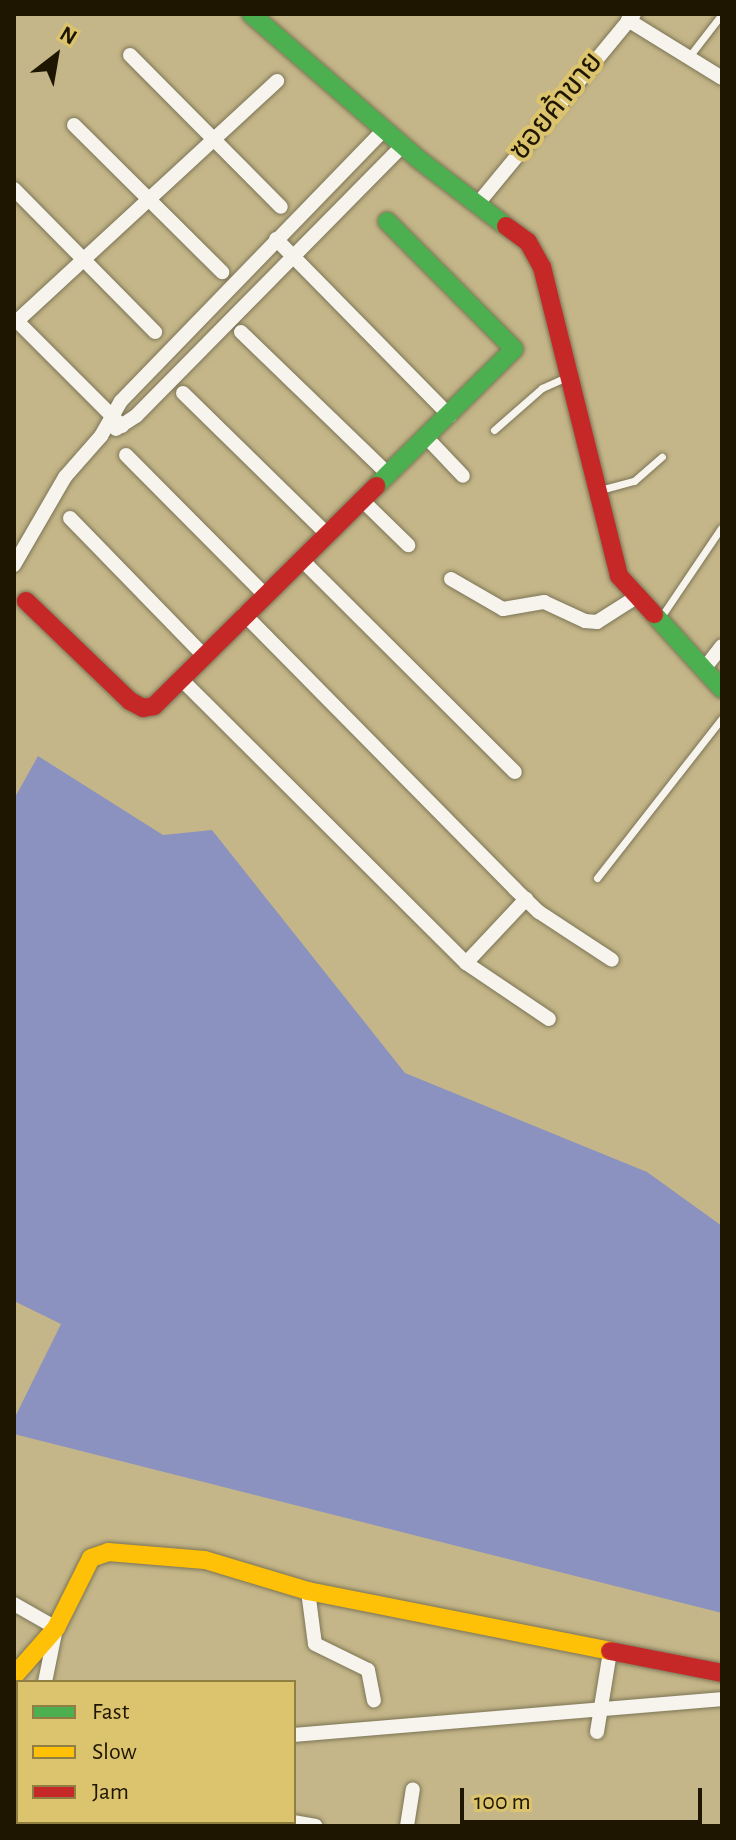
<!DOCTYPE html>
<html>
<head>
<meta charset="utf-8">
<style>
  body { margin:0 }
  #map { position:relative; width:736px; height:1840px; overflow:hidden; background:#c4b688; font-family:"Alegreya Sans","Noto Sans Thai",sans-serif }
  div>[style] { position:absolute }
  .water>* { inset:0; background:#8b92c0 }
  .roads { filter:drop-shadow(0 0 2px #7c7456) drop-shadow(0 0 2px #7c7456) }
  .lane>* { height:7px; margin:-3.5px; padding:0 3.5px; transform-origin:3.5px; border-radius:3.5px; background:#f6f4ed }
  .street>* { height:14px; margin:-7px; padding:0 7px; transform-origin:7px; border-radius:7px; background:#f6f4ed }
  .fast>* { height:18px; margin:-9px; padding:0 9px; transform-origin:9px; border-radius:9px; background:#4caf50 }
  .slow>* { height:18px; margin:-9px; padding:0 9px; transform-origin:9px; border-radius:9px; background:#ffc107 }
  .jam>* { height:18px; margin:-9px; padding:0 9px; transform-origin:9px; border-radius:9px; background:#c62828 }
  span { translate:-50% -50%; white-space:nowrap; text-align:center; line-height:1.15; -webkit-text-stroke:8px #dcc46f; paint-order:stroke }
  .street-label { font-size:30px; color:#1e1600 }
  .frame { position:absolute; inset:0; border:16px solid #1e1600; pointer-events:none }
  .legend { position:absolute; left:16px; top:1680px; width:280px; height:144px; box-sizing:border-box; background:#dcc46f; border:2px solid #907e43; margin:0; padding:10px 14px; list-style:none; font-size:24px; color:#1e1600 }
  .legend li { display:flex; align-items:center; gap:16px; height:40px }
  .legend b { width:40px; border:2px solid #907e43 }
  .north { position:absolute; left:16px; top:16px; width:80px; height:80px; -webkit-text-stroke:6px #dcc46f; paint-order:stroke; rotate:31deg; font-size:22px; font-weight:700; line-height:32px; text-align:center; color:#1e1600 }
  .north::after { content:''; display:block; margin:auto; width:28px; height:36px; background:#1e1600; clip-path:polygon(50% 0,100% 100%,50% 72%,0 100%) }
  .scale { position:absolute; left:460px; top:1788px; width:242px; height:36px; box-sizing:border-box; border:4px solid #1e1600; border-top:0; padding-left:10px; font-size:24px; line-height:28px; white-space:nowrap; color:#1e1600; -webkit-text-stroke:6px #dcc46f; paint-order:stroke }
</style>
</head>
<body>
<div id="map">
  <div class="water">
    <i style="clip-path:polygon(38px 756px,163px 835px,212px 830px,405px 1073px,647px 1172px,722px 1226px,722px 1613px,14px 1434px,14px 1419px,61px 1324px,14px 1301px,14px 799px)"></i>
  </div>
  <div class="roads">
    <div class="lane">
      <i style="left:691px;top:54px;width:51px;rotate:-52.2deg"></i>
      <i style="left:494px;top:430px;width:64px;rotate:-41.2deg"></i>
      <i style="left:542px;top:388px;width:27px;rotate:-24deg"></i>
      <i style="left:600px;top:490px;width:35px;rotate:-15deg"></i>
      <i style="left:634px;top:481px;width:37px;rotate:-41deg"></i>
      <i style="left:661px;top:617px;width:107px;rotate:-56deg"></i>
      <i style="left:597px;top:878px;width:203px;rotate:-52deg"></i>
    </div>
    <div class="street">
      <i style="left:628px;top:20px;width:110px;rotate:31.7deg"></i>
      <i style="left:130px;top:55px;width:214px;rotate:45.2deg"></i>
      <i style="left:74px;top:125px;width:209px;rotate:44.8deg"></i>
      <i style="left:14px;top:189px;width:201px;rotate:45.4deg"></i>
      <i style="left:480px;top:201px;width:242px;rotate:-50.5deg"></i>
      <i style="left:276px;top:239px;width:248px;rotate:45.5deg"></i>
      <i style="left:241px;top:332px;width:206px;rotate:44deg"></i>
      <i style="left:183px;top:393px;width:203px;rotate:44.4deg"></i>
      <i style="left:122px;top:426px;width:148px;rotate:-135deg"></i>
      <i style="left:17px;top:321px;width:354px;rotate:-42.7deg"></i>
      <i style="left:116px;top:429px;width:24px;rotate:-33deg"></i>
      <i style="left:136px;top:416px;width:379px;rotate:-45.4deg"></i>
      <i style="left:427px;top:438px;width:52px;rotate:46.5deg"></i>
      <i style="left:126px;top:455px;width:197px;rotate:45.2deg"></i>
      <i style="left:364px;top:502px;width:62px;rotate:44.3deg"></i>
      <i style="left:70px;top:518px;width:194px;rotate:45.8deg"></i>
      <i style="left:303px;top:561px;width:299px;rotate:44.9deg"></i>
      <i style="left:14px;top:565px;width:102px;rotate:-59.9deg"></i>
      <i style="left:65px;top:477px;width:55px;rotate:-48.7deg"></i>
      <i style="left:101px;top:436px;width:40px;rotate:-60.3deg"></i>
      <i style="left:121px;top:401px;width:378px;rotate:-45.9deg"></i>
      <i style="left:451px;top:579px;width:60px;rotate:30deg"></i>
      <i style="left:503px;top:609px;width:42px;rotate:-9.7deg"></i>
      <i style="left:544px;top:602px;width:45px;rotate:24.9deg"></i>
      <i style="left:585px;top:621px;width:12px;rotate:5deg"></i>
      <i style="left:597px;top:622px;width:45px;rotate:-32.3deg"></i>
      <i style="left:244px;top:614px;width:386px;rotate:45.4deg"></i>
      <i style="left:515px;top:889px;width:33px;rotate:44deg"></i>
      <i style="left:539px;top:912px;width:87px;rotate:33.3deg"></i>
      <i style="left:704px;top:669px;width:29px;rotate:-52deg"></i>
      <i style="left:182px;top:680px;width:401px;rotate:44.9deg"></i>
      <i style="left:466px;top:963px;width:100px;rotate:34deg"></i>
      <i style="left:466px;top:963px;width:88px;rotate:-46.8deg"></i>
      <i style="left:308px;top:1591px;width:53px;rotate:82.5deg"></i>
      <i style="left:315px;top:1644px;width:59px;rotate:26.1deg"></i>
      <i style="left:368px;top:1670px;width:31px;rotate:79deg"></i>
      <i style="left:14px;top:1604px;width:48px;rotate:29.7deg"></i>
      <i style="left:56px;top:1628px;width:55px;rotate:101.5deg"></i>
      <i style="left:597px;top:1732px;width:81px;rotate:-80.8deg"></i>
      <i style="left:294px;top:1735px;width:430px;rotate:-4.8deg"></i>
      <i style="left:14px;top:1779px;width:11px;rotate:-68deg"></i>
      <i style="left:293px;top:1822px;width:23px;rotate:10deg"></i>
      <i style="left:199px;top:1826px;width:5px;rotate:-53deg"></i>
      <i style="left:407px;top:1826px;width:37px;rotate:-81deg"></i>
    </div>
    <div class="fast">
      <i style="left:251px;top:14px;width:220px;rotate:40.9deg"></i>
      <i style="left:417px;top:158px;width:112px;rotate:37.4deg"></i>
      <i style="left:376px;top:486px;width:194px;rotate:-44.8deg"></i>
      <i style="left:514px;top:349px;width:180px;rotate:-134.8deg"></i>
      <i style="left:654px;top:614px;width:101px;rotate:47.8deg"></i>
    </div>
    <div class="slow">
      <i style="left:14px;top:1676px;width:64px;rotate:-48.8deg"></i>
      <i style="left:56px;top:1628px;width:78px;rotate:-63.4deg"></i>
      <i style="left:91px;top:1558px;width:18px;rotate:-19deg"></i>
      <i style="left:108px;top:1552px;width:97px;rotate:4.7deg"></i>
      <i style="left:205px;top:1560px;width:108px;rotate:16.8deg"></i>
      <i style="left:308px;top:1591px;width:308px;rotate:11.2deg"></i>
    </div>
    <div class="jam">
      <i style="left:506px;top:226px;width:27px;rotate:36deg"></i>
      <i style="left:528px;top:242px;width:29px;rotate:61deg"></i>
      <i style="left:542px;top:267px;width:318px;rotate:76deg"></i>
      <i style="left:619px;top:576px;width:52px;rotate:47.4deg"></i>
      <i style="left:26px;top:601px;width:144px;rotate:43.9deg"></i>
      <i style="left:130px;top:701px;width:15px;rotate:28deg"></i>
      <i style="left:143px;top:708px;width:11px;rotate:-10deg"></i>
      <i style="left:154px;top:706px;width:313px;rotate:-44.7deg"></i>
      <i style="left:610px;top:1651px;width:114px;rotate:11.1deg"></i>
    </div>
  </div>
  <div class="street-label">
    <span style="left:556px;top:106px;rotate:-51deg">ซอยค้าขาย</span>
  </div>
  <div class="frame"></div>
  <ul class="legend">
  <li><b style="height:10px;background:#4caf50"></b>Fast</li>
  <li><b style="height:10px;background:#ffc107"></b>Slow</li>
  <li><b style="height:10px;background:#c62828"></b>Jam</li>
  </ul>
  <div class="north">N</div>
  <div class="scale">100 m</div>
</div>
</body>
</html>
